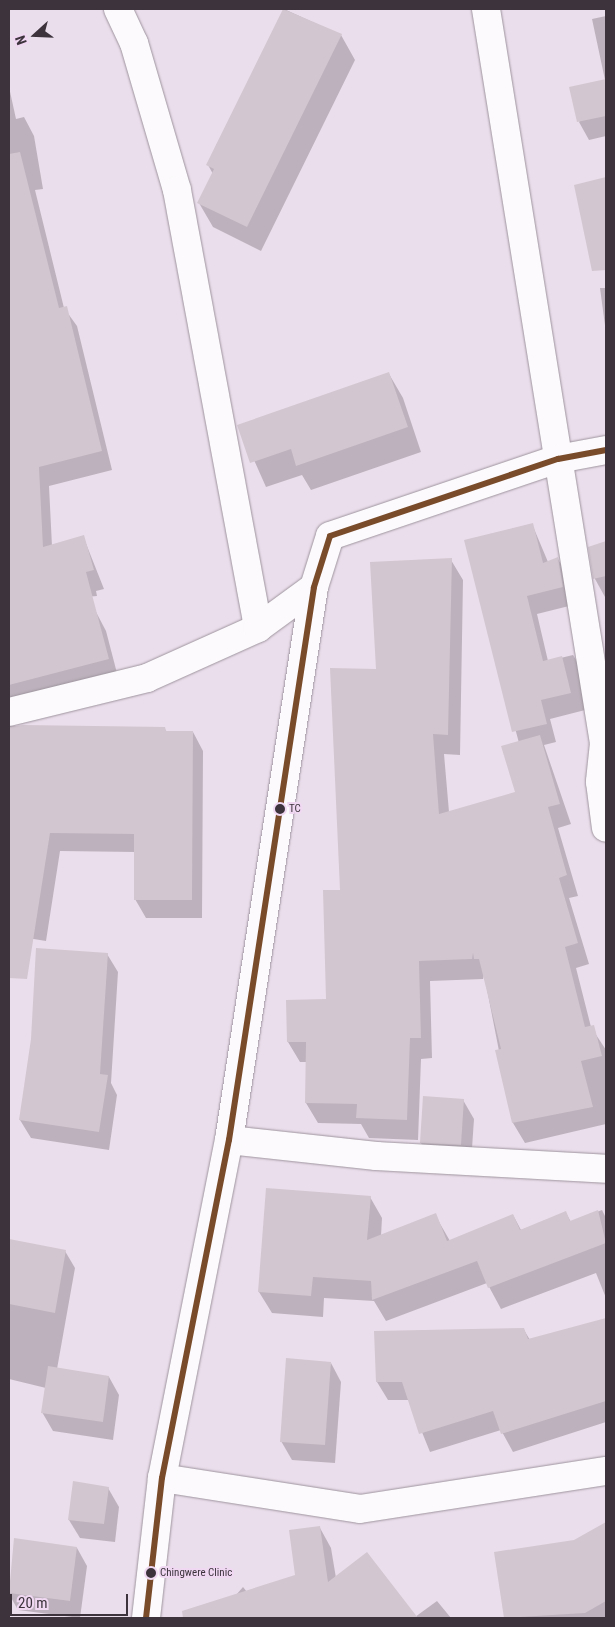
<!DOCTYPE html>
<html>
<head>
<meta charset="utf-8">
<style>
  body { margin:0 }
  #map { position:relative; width:615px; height:1627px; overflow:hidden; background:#ebdeec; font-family:"Roboto Condensed",sans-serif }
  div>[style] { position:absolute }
  .shadow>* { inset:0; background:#0003 }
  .building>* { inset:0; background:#d2c6d0 }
  .roads { filter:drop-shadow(0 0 1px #9d949e) drop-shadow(0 0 1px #9d949e) }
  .minor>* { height:28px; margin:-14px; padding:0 14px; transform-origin:14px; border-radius:14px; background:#fcfafc }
  .tertiary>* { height:28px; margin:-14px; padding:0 14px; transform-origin:14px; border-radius:14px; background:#fcfafc }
  .bus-1>* { height:6px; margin:-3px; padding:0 3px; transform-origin:3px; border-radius:3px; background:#7a4b2a }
  .dots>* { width:14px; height:14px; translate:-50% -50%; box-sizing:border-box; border:2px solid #f0d8f2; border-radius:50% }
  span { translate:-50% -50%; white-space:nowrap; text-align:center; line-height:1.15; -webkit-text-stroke:4px #f0d8f2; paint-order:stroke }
  .bus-label { font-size:11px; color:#3c333d }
  .left { translate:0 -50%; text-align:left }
  .frame { position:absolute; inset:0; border:10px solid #3c333d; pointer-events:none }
  .north { position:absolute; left:10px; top:10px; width:50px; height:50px; -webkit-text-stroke:4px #f0d8f2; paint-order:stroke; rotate:250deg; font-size:14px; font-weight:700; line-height:20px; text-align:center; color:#3c333d }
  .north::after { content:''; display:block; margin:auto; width:18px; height:22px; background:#3c333d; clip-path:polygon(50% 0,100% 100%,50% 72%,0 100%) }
  .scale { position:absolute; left:10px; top:1594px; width:118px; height:22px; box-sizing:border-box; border:2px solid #3c333d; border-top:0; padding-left:6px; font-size:15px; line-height:18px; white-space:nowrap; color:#3c333d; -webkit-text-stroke:4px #f0d8f2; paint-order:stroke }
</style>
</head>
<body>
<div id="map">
  <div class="shadow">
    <i style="clip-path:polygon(284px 9px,341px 35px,355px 60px,261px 251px,213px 227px,199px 203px,213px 174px,208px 165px)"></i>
    <i style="clip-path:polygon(606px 16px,606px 136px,589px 140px,579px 122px,605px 80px,592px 19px)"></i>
    <i style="clip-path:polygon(9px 87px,16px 119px,24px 117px,34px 136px,43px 189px,35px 190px,64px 308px,77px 326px,112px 470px,49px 486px,52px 546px,83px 536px,104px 589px,96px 591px,97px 596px,9px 603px)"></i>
    <i style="clip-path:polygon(606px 178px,606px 250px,596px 253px,575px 186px)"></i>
    <i style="clip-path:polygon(600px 288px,606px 288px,606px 333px)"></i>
    <i style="clip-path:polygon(389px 374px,403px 398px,421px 452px,311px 490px,302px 475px,266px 487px,239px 426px)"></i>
    <i style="clip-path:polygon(532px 524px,548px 562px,558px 559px,568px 577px,573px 605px,537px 614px,548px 661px,573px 655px,584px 673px,589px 709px,550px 719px,556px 742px,544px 745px,571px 824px,558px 828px,578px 896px,569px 898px,589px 964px,576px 968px,591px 1027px,606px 1050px,606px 1124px,525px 1143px,513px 1123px,484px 974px,483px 979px,430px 981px,432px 1058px,421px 1059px,418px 1140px,369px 1138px,361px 1124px,318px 1123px,306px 1103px,307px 1062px,300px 1062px,288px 1042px,327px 1000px,378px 671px,451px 560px,463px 580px,460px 755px,444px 754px,449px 812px,516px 793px,519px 743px,465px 541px)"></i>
    <i style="clip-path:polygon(606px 542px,606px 597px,605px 597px,595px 579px,590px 548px)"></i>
    <i style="clip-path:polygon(96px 612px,106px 631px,118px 677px,9px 706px,9px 637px)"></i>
    <i style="clip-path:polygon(9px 726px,164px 728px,167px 732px,193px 732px,203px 751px,202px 918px,146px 918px,135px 899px,135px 852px,60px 851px,46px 941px,9px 935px)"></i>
    <i style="clip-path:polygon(107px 954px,118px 972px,111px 1083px,117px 1095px,109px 1150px,31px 1138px,20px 1120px)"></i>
    <i style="clip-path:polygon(463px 1100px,474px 1119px,471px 1163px,432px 1161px,421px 1143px)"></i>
    <i style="clip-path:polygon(370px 1197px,382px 1218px,381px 1236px,435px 1215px,450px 1241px,513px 1215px,521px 1230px,566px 1213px,571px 1222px,602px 1210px,606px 1218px,606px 1298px,596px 1273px,501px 1309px,487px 1283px,386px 1321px,374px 1301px,324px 1298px,323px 1317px,272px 1313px,259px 1292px)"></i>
    <i style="clip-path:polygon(9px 1240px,65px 1251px,75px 1268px,57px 1369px,109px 1377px,119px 1395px,113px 1440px,53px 1431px,42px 1412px,46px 1388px,9px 1379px)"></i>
    <i style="clip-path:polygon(606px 1319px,606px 1422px,513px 1452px,501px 1430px,430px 1452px,409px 1400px,388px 1400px,377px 1382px,524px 1330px,530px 1340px)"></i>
    <i style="clip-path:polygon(331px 1363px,341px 1382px,335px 1463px,292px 1460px,281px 1441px)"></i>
    <i style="clip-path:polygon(108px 1488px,119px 1507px,115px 1542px,80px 1538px,69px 1520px)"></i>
    <i style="clip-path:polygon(606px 1524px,606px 1618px,506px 1618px,496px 1553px,574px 1541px)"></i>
    <i style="clip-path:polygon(320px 1528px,331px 1548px,336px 1578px,415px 1617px,437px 1601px,451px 1618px,216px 1618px,243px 1587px,247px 1592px,297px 1576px)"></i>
    <i style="clip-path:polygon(16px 1540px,77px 1548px,87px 1566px,80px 1618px,18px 1610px,9px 1594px)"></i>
  </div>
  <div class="building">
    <i style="clip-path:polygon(283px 9px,342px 34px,247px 227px,197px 203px,214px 169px,206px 165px)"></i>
    <i style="clip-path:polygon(606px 79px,606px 116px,577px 122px,569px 87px)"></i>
    <i style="clip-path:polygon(20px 152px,59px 308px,67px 306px,102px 451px,39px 467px,43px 547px,84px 535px,94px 570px,86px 572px,109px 659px,9px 685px,9px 154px)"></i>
    <i style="clip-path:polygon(606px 177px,606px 270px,592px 271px,574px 185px)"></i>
    <i style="clip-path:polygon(389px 372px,408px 427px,296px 466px,291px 449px,250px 463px,237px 425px)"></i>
    <i style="clip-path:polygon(533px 523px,543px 563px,558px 557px,563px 587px,527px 596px,543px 661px,562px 656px,571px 693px,541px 700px,547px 724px,512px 732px,464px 540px)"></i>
    <i style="clip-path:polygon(606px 541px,606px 576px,593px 579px,588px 547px)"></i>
    <i style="clip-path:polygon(452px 558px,448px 735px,433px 734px,439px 814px,515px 792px,501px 746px,540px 735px,560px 804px,548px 807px,567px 875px,559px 878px,578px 943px,565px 947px,585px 1027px,594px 1025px,602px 1056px,581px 1061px,593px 1107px,512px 1123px,495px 1050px,501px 1049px,479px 959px,474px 959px,473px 953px,472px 959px,419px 961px,421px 1038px,410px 1038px,407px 1120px,356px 1118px,357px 1104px,305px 1103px,306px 1042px,287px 1042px,286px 1000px,326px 999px,323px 890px,340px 890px,330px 668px,376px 669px,370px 562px)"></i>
    <i style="clip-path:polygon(23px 725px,165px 727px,166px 731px,193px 731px,192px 900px,134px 900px,134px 834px,50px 833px,27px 979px,9px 978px,9px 727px)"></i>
    <i style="clip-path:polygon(36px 948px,108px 953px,100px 1074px,108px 1075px,99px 1132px,19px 1120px,31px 1039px)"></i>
    <i style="clip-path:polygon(423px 1096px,464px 1099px,461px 1145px,420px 1143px)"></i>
    <i style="clip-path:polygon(266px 1188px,371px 1196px,367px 1240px,436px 1213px,447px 1241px,513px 1214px,520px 1230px,566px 1211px,570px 1221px,598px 1210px,606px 1243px,488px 1288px,477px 1261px,372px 1300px,371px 1281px,313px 1277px,311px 1296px,258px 1292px)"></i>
    <i style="clip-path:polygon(9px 1239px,66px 1250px,55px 1313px,9px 1304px)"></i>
    <i style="clip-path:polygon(606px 1318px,606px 1401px,501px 1434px,493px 1411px,419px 1434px,402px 1382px,376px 1382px,374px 1331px,524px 1328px,528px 1339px)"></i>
    <i style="clip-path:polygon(286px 1358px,331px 1362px,325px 1445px,280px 1442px)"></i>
    <i style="clip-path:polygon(48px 1366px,109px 1376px,103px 1422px,41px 1413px)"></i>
    <i style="clip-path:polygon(73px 1481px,109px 1487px,104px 1524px,68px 1520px)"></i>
    <i style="clip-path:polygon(606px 1522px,606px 1601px,585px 1613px,504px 1618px,494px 1552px,574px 1540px)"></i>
    <i style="clip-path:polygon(320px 1526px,328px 1582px,367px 1552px,418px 1618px,183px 1618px,182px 1611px,295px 1575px,289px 1530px)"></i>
    <i style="clip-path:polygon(14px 1538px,77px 1547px,70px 1601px,9px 1593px)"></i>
  </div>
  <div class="roads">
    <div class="minor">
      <i style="left:118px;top:9px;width:38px;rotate:65deg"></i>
      <i style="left:134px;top:43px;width:153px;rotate:73.7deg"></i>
      <i style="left:177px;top:190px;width:445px;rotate:79.5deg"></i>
      <i style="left:486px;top:9px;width:743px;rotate:80.87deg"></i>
      <i style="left:604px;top:743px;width:39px;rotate:96deg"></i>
      <i style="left:600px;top:782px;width:46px;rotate:82.6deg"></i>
      <i style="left:229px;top:1140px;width:148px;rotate:6.2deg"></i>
      <i style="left:376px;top:1156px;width:230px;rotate:3.2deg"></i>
      <i style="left:162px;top:1478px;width:200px;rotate:8.9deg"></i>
      <i style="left:360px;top:1509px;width:249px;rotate:-8.8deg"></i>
    </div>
    <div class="tertiary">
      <i style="left:9px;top:712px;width:142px;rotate:-13.8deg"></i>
      <i style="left:147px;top:678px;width:122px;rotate:-24.2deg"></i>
      <i style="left:258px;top:628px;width:69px;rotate:-36.2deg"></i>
      <i style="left:146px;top:1618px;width:141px;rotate:-83.5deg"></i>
      <i style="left:162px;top:1478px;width:345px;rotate:-78.8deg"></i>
      <i style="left:229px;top:1140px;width:559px;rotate:-81.26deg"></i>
      <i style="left:314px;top:587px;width:53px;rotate:-72.6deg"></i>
      <i style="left:330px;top:536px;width:241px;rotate:-18.7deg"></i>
      <i style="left:558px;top:459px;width:49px;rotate:-10.6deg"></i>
    </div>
  </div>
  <div class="bus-1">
    <i style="left:146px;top:1618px;width:141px;rotate:-83.5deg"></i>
    <i style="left:162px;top:1478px;width:345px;rotate:-78.8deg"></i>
    <i style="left:229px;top:1140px;width:559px;rotate:-81.26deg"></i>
    <i style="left:314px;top:587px;width:53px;rotate:-72.6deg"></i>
    <i style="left:330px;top:536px;width:241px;rotate:-18.7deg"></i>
    <i style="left:558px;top:459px;width:49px;rotate:-10.6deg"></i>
  </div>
  <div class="dots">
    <i style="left:280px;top:809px;background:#3c333d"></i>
    <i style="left:151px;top:1573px;background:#3c333d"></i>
  </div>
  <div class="bus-label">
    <span class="left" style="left:289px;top:809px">TC</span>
    <span class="left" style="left:160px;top:1573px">Chingwere Clinic</span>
  </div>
  <div class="frame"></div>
  <div class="north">N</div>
  <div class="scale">20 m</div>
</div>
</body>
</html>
